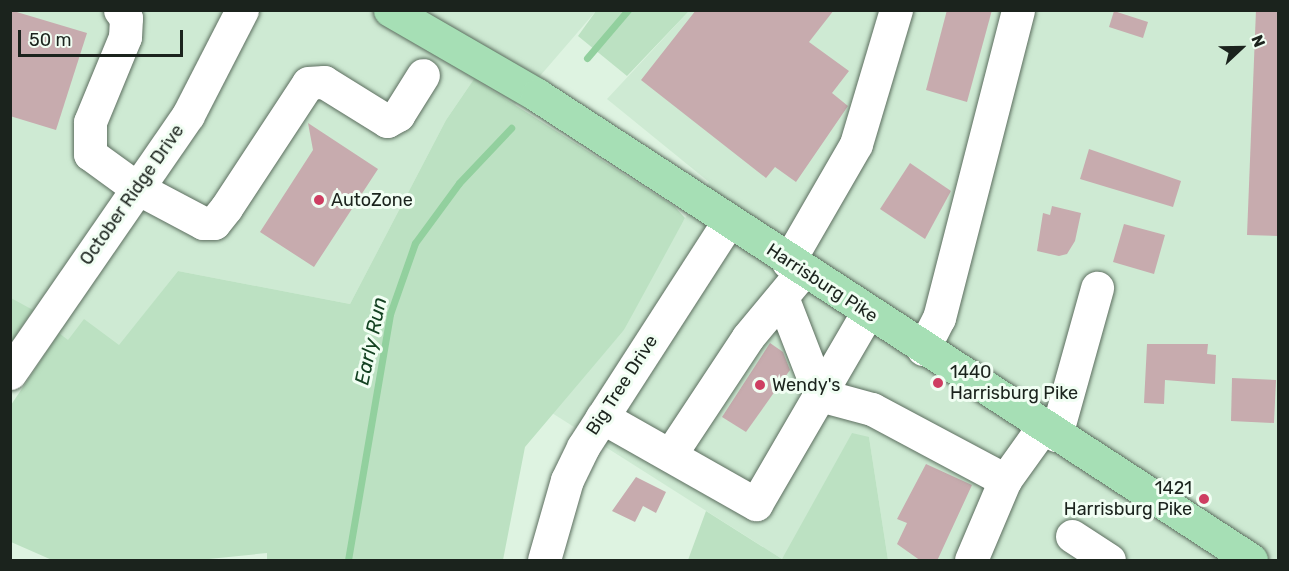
<!DOCTYPE html>
<html>
<head>
<meta charset="utf-8">
<style>
  body { margin:0 }
  #map { position:relative; width:1289px; height:571px; overflow:hidden; background:#def3e1; font-family:Rubik,sans-serif }
  div>[style] { position:absolute }
  .built>* { inset:0; background:#ceead3 }
  .green>* { inset:0; background:#bce1c2 }
  .stream>* { height:7px; margin:-3.5px; padding:0 3.5px; transform-origin:3.5px; border-radius:3.5px; background:#92d09e }
  .building>* { inset:0; background:#c7abae }
  .roads { filter:drop-shadow(0 0 2px #5c6e5f) drop-shadow(0 0 2px #5c6e5f) }
  .minor>* { height:33px; margin:-16.5px; padding:0 16.5px; transform-origin:16.5px; border-radius:16.5px; background:#fff }
  .major>* { height:33px; margin:-16.5px; padding:0 16.5px; transform-origin:16.5px; border-radius:16.5px; background:#a6dfb5 }
  .dots>* { width:16px; height:16px; translate:-50% -50%; box-sizing:border-box; border:3px solid #f1fef3; border-radius:50% }
  span { translate:-50% -50%; white-space:nowrap; text-align:center; line-height:1.15; -webkit-text-stroke:6px #f1fef3; paint-order:stroke }
  .street-label { font-size:18px; color:#1b231d }
  .poi-label { font-size:18px; color:#1b231d }
  .left { translate:0 -50%; text-align:left }
  .right { translate:-100% -50%; text-align:right }
  .water-label { font-size:20px; color:#134121; font-style:italic }
  .frame { position:absolute; inset:0; border:12px solid #1b231d; pointer-events:none }
  .north { position:absolute; left:1211px; top:18px; width:60px; height:60px; -webkit-text-stroke:4px #f1fef3; paint-order:stroke; rotate:68deg; font-size:16px; font-weight:700; line-height:24px; text-align:center; color:#1b231d }
  .north::after { content:''; display:block; margin:auto; width:21px; height:27px; background:#1b231d; clip-path:polygon(50% 0,100% 100%,50% 72%,0 100%) }
  .scale { position:absolute; left:18px; top:30px; width:165px; height:27px; box-sizing:border-box; border:3px solid #1b231d; border-top:0; padding-left:8px; font-size:18px; line-height:21px; white-space:nowrap; color:#1b231d; -webkit-text-stroke:4px #f1fef3; paint-order:stroke }
</style>
</head>
<body>
<div id="map">
  <div class="built">
    <i style="clip-path:polygon(10px 11px,596px 11px,515px 105px,474px 79px,446px 120px,350px 304px,178px 271px,119px 346px,67px 340px,11px 298px)"></i>
    <i style="clip-path:polygon(689px 11px,1278px 11px,1278px 560px,888px 560px,869px 437px,782px 559px,552px 413px,624px 330px,660px 256px,709px 182px,607px 99px)"></i>
  </div>
  <div class="green">
    <i style="clip-path:polygon(596px 11px,596px 10px,689px 11px,627px 76px,578px 36px)"></i>
    <i style="clip-path:polygon(474px 79px,674px 206px,685px 218px,624px 330px,525px 447px,503px 560px,267px 560px,267px 553px,199px 560px,52px 560px,11px 542px,11px 405px,59px 333px,68px 340px,84px 319px,119px 345px,178px 271px,350px 304px,446px 120px)"></i>
    <i style="clip-path:polygon(11px 298px,33px 310px,11px 343px)"></i>
    <i style="clip-path:polygon(852px 433px,869px 437px,888px 560px,688px 560px,706px 511px,782px 559px)"></i>
  </div>
  <div class="stream">
    <i style="left:587px;top:58px;width:63px;rotate:-49.5deg"></i>
    <i style="left:348px;top:560px;width:250px;rotate:-80.3deg"></i>
    <i style="left:390px;top:314px;width:75px;rotate:-70.6deg"></i>
    <i style="left:415px;top:243px;width:74px;rotate:-53.7deg"></i>
    <i style="left:459px;top:183px;width:76px;rotate:-46.6deg"></i>
  </div>
  <div class="building">
    <i style="clip-path:polygon(10px 10px,87px 33px,56px 130px,10px 116px)"></i>
    <i style="clip-path:polygon(696px 10px,834px 10px,809px 42px,849px 71px,832px 93px,848px 106px,796px 182px,775px 167px,766px 178px,641px 80px)"></i>
    <i style="clip-path:polygon(947px 10px,992px 10px,967px 102px,926px 90px)"></i>
    <i style="clip-path:polygon(1256px 10px,1278px 10px,1278px 236px,1247px 235px)"></i>
    <i style="clip-path:polygon(1114px 11px,1148px 22px,1143px 38px,1109px 27px)"></i>
    <i style="clip-path:polygon(308px 123px,378px 169px,314px 267px,260px 232px,313px 150px)"></i>
    <i style="clip-path:polygon(1089px 149px,1181px 181px,1173px 207px,1080px 179px)"></i>
    <i style="clip-path:polygon(910px 163px,951px 191px,925px 239px,880px 209px)"></i>
    <i style="clip-path:polygon(1052px 206px,1081px 213px,1075px 241px,1067px 254px,1059px 256px,1037px 251px,1043px 213px,1050px 215px)"></i>
    <i style="clip-path:polygon(1124px 224px,1165px 235px,1154px 274px,1113px 262px)"></i>
    <i style="clip-path:polygon(770px 343px,783px 352px,790px 370px,746px 432px,722px 417px)"></i>
    <i style="clip-path:polygon(1147px 344px,1208px 344px,1207px 354px,1216px 355px,1215px 384px,1165px 380px,1164px 404px,1144px 403px)"></i>
    <i style="clip-path:polygon(1232px 378px,1276px 380px,1274px 423px,1231px 421px)"></i>
    <i style="clip-path:polygon(926px 464px,972px 485px,937px 561px,921px 561px,897px 544px,907px 523px,897px 519px)"></i>
    <i style="clip-path:polygon(636px 477px,666px 492px,656px 513px,643px 506px,635px 522px,612px 511px)"></i>
  </div>
  <div class="roads">
    <div class="minor">
      <i style="left:120px;top:10px;width:10px;rotate:53deg"></i>
      <i style="left:126px;top:18px;width:19px;rotate:93deg"></i>
      <i style="left:125px;top:37px;width:92px;rotate:112.4deg"></i>
      <i style="left:90px;top:122px;width:32px;rotate:90deg"></i>
      <i style="left:90px;top:154px;width:58px;rotate:35.9deg"></i>
      <i style="left:137px;top:188px;width:75px;rotate:27.9deg"></i>
      <i style="left:203px;top:223px;width:11px"></i>
      <i style="left:214px;top:223px;width:19px;rotate:-51deg"></i>
      <i style="left:226px;top:208px;width:149px;rotate:-56.7deg"></i>
      <i style="left:308px;top:83px;width:16px;rotate:-4deg"></i>
      <i style="left:324px;top:82px;width:74px;rotate:31.8deg"></i>
      <i style="left:387px;top:121px;width:13px;rotate:-29deg"></i>
      <i style="left:398px;top:115px;width:47px;rotate:-58deg"></i>
      <i style="left:788px;top:262px;width:136px;rotate:-60deg"></i>
      <i style="left:856px;top:144px;width:140px;rotate:-73.4deg"></i>
      <i style="left:782px;top:297px;width:105px;rotate:68.8deg"></i>
      <i style="left:923px;top:349px;width:35px;rotate:-63deg"></i>
      <i style="left:939px;top:318px;width:318px;rotate:-75.6deg"></i>
      <i style="left:10px;top:373px;width:313px;rotate:-55.4deg"></i>
      <i style="left:188px;top:115px;width:118px;rotate:-62.8deg"></i>
      <i style="left:820px;top:395px;width:54px;rotate:15.1deg"></i>
      <i style="left:872px;top:409px;width:151px;rotate:28.1deg"></i>
      <i style="left:602px;top:417px;width:177px;rotate:29.5deg"></i>
      <i style="left:756px;top:504px;width:221px;rotate:-59.8deg"></i>
      <i style="left:1056px;top:435px;width:153px;rotate:-74.4deg"></i>
      <i style="left:670px;top:455px;width:141px;rotate:-56.5deg"></i>
      <i style="left:748px;top:337px;width:86px;rotate:-50.2deg"></i>
      <i style="left:1072px;top:536px;width:44px;rotate:33deg"></i>
      <i style="left:544px;top:560px;width:83px;rotate:-74deg"></i>
      <i style="left:567px;top:480px;width:37px;rotate:-64deg"></i>
      <i style="left:583px;top:447px;width:268px;rotate:-57.2deg"></i>
      <i style="left:971px;top:560px;width:87px;rotate:-67deg"></i>
      <i style="left:1005px;top:480px;width:65px;rotate:-54.4deg"></i>
    </div>
    <div class="major">
      <i style="left:390px;top:10px;width:170px;rotate:30deg"></i>
      <i style="left:537px;top:95px;width:852px;rotate:33.07deg"></i>
    </div>
  </div>
  <div class="dots">
    <i style="left:319px;top:200px;background:#ce3e62"></i>
    <i style="left:938px;top:383px;background:#ce3e62"></i>
    <i style="left:760px;top:385px;background:#ce3e62"></i>
    <i style="left:1204px;top:499px;background:#ce3e62"></i>
  </div>
  <div class="street-label">
    <span style="left:132px;top:195px;rotate:-55deg">October Ridge Drive</span>
    <span style="left:822px;top:283px;rotate:33deg">Harrisburg Pike</span>
    <span style="left:622px;top:385px;rotate:-57deg">Big Tree Drive</span>
  </div>
  <div class="poi-label">
    <span class="left" style="left:331px;top:200px">AutoZone</span>
    <span class="left" style="left:950px;top:383px">1440<br>Harrisburg Pike</span>
    <span class="left" style="left:772px;top:385px">Wendy's</span>
    <span class="right" style="left:1192px;top:499px">1421<br>Harrisburg Pike</span>
  </div>
  <div class="water-label">
    <span style="left:371px;top:341px;rotate:-78deg">Early Run</span>
  </div>
  <div class="frame"></div>
  <div class="north">N</div>
  <div class="scale">50 m</div>
</div>
</body>
</html>
